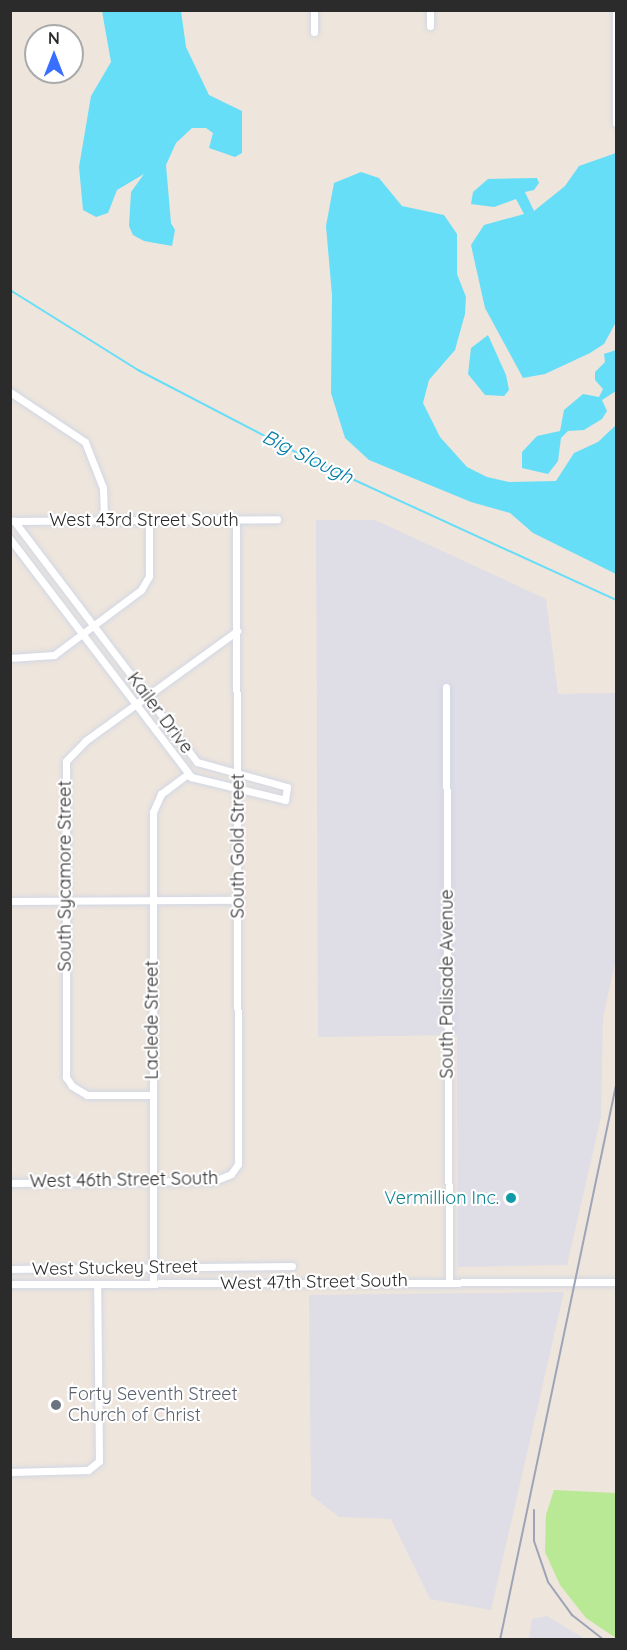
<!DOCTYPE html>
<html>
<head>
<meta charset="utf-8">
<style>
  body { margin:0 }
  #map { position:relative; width:627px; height:1650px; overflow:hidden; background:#eee5dc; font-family:Quicksand,sans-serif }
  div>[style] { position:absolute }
  .industrial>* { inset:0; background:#dfdde6 }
  .green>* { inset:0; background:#b9e994 }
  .water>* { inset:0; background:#67def8 }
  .stream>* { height:2px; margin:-1px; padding:0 1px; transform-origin:1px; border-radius:1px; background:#67def8 }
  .roads { filter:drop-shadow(0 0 2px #d1d7e5) drop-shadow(0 0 2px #d1d7e5) }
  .minor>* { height:7px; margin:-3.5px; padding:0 3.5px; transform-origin:3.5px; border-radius:3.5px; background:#fff }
  .rail>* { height:2px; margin:-1px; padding:0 1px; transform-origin:1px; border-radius:1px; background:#9ea4b7 }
  .dots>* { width:16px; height:16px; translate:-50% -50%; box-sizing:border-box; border:3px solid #fff; border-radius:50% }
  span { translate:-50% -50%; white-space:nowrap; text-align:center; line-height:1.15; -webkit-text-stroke:4.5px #fff; paint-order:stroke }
  .street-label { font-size:18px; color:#2b2b2b }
  .culture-label { font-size:18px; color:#0d838f }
  .right { translate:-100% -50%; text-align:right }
  .worship-label { font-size:18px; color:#5b616d }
  .left { translate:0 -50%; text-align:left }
  .water-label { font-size:20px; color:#037da7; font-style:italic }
  .frame { position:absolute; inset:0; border:12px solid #2b2b2b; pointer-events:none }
  .north { position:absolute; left:24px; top:24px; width:60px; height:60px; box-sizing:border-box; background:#fff; border:2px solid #aaa; border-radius:50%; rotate:0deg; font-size:16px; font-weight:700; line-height:24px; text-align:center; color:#2b2b2b }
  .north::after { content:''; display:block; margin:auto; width:21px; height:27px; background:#386fff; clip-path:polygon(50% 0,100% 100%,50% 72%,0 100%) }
</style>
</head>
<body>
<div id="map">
  <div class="industrial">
    <i style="clip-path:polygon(316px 520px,375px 520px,546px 599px,558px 694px,616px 693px,616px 958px,603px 1018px,601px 1117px,567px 1265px,458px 1267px,457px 1035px,318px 1037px)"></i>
    <i style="clip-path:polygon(564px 1292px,491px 1610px,430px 1599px,391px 1519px,339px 1517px,311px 1495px,309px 1295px)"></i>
    <i style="clip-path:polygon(547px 1616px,585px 1639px,529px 1639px,532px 1619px)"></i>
  </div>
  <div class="green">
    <i style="clip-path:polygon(554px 1490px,616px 1493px,616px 1638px,586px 1618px,560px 1585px,545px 1552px,546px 1515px)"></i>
  </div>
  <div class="water">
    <i style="clip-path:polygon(102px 11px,181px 11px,186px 47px,209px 95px,242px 111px,242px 153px,235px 157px,209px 148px,213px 133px,206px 128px,192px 128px,176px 143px,166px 165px,171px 223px,175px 230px,172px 246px,144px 241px,133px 235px,129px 226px,131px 192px,144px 174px,117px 190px,108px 213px,96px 217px,83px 210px,79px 167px,91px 96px,111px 62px)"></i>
    <i style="clip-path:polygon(616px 153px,616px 322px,604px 344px,590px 353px,545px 374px,523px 378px,485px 308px,471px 245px,484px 225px,524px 214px,516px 199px,494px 207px,471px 204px,473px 192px,488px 179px,537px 178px,539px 183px,534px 190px,525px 192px,534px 211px,565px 186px,579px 166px)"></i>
    <i style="clip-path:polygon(361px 172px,379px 178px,402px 206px,444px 215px,457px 234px,457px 274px,466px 297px,465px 314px,455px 350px,429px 380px,423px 403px,440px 437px,467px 467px,487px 477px,509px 482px,556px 481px,574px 453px,598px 442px,616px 425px,616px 574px,533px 533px,510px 513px,471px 502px,369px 460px,345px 438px,331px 393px,332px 295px,326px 226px,334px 183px)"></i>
    <i style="clip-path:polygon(488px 335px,506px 375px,509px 390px,504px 396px,485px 395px,468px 374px,471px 348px)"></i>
    <i style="clip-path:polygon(616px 350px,616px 391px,602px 400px,607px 411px,602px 419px,584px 430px,568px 431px,561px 438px,558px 461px,548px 474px,522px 468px,522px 452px,537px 436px,560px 431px,564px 410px,583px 394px,599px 397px,603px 389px,595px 380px,595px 372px,605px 362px,604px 354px)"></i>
  </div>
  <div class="stream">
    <i style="left:10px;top:290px;width:151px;rotate:32deg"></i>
    <i style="left:138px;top:370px;width:199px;rotate:27.5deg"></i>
    <i style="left:315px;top:462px;width:331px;rotate:24.6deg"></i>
  </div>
  <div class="roads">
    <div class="minor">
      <i style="left:430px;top:10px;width:16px;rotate:90deg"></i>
      <i style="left:616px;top:10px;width:113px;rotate:90deg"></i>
      <i style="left:314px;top:32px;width:22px;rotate:-90deg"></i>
      <i style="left:10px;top:392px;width:90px;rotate:33.7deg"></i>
      <i style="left:85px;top:442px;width:49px;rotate:68.6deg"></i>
      <i style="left:103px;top:488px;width:32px;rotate:88deg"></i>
      <i style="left:12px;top:521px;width:265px;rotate:-0.4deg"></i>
      <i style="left:10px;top:539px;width:299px;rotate:52.7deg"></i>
      <i style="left:191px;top:777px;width:97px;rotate:13.7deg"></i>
      <i style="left:285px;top:800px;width:13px;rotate:-81deg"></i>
      <i style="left:287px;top:787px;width:93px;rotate:-164.5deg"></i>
      <i style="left:197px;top:762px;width:303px;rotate:-127.2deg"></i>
      <i style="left:10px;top:658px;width:44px;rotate:-3.9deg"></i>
      <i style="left:54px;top:655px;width:109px;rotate:-36.8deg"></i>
      <i style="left:141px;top:590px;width:16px;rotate:-60deg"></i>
      <i style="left:149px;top:576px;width:56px;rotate:-90deg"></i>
      <i style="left:446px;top:687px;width:594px;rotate:89.71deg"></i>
      <i style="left:10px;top:901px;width:229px;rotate:-0.3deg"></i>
      <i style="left:153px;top:1095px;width:66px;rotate:180deg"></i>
      <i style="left:87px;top:1095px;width:17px;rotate:-149deg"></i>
      <i style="left:72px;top:1086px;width:11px;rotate:-124deg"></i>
      <i style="left:66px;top:1077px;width:316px;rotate:-90deg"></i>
      <i style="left:66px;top:761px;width:28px;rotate:-46deg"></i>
      <i style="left:85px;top:741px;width:188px;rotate:-35.9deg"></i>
      <i style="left:10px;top:1183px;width:204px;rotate:-0.6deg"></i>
      <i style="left:214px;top:1181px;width:18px;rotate:-22deg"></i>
      <i style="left:231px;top:1174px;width:12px;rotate:-55deg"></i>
      <i style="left:238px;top:1164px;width:644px;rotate:-90.18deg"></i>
      <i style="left:10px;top:1269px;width:282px;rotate:-0.6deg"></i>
      <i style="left:153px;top:1283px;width:471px;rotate:-90deg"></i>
      <i style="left:153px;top:812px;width:20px;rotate:-66deg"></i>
      <i style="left:161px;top:794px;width:34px;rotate:-37deg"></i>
      <i style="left:10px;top:1284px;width:606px;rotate:-0.19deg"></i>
      <i style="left:10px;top:1472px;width:78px;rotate:-1.5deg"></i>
      <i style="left:88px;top:1470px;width:14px;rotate:-39deg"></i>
      <i style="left:99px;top:1461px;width:177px;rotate:-90.6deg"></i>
    </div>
  </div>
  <div class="rail">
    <i style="left:534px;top:1510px;width:31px;rotate:90deg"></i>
    <i style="left:534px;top:1541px;width:43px;rotate:71.1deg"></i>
    <i style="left:548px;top:1582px;width:41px;rotate:54deg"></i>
    <i style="left:572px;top:1615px;width:41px;rotate:38deg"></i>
    <i style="left:500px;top:1640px;width:567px;rotate:-78.19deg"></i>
  </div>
  <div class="dots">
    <i style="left:511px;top:1198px;background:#0f9aa8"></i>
    <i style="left:56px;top:1405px;background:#6b7280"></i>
  </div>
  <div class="street-label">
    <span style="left:144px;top:520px">West 43rd Street South</span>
    <span style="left:160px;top:713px;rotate:53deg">Kailer Drive</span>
    <span style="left:238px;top:846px;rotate:-90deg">South Gold Street</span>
    <span style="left:65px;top:876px;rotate:-90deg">South Sycamore Street</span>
    <span style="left:447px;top:984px;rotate:-90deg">South Palisade Avenue</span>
    <span style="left:152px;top:1020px;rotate:-90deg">Laclede Street</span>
    <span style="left:124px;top:1180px;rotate:-1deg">West 46th Street South</span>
    <span style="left:115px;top:1268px;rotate:-1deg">West Stuckey Street</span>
    <span style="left:314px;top:1282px;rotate:-1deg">West 47th Street South</span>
  </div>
  <div class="culture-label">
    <span class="right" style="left:499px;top:1198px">Vermillion Inc.</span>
  </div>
  <div class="worship-label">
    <span class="left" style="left:68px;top:1405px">Forty Seventh Street<br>Church of Christ</span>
  </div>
  <div class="water-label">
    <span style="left:308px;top:456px;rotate:26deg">Big Slough</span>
  </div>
  <div class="frame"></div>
  <div class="north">N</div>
</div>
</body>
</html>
